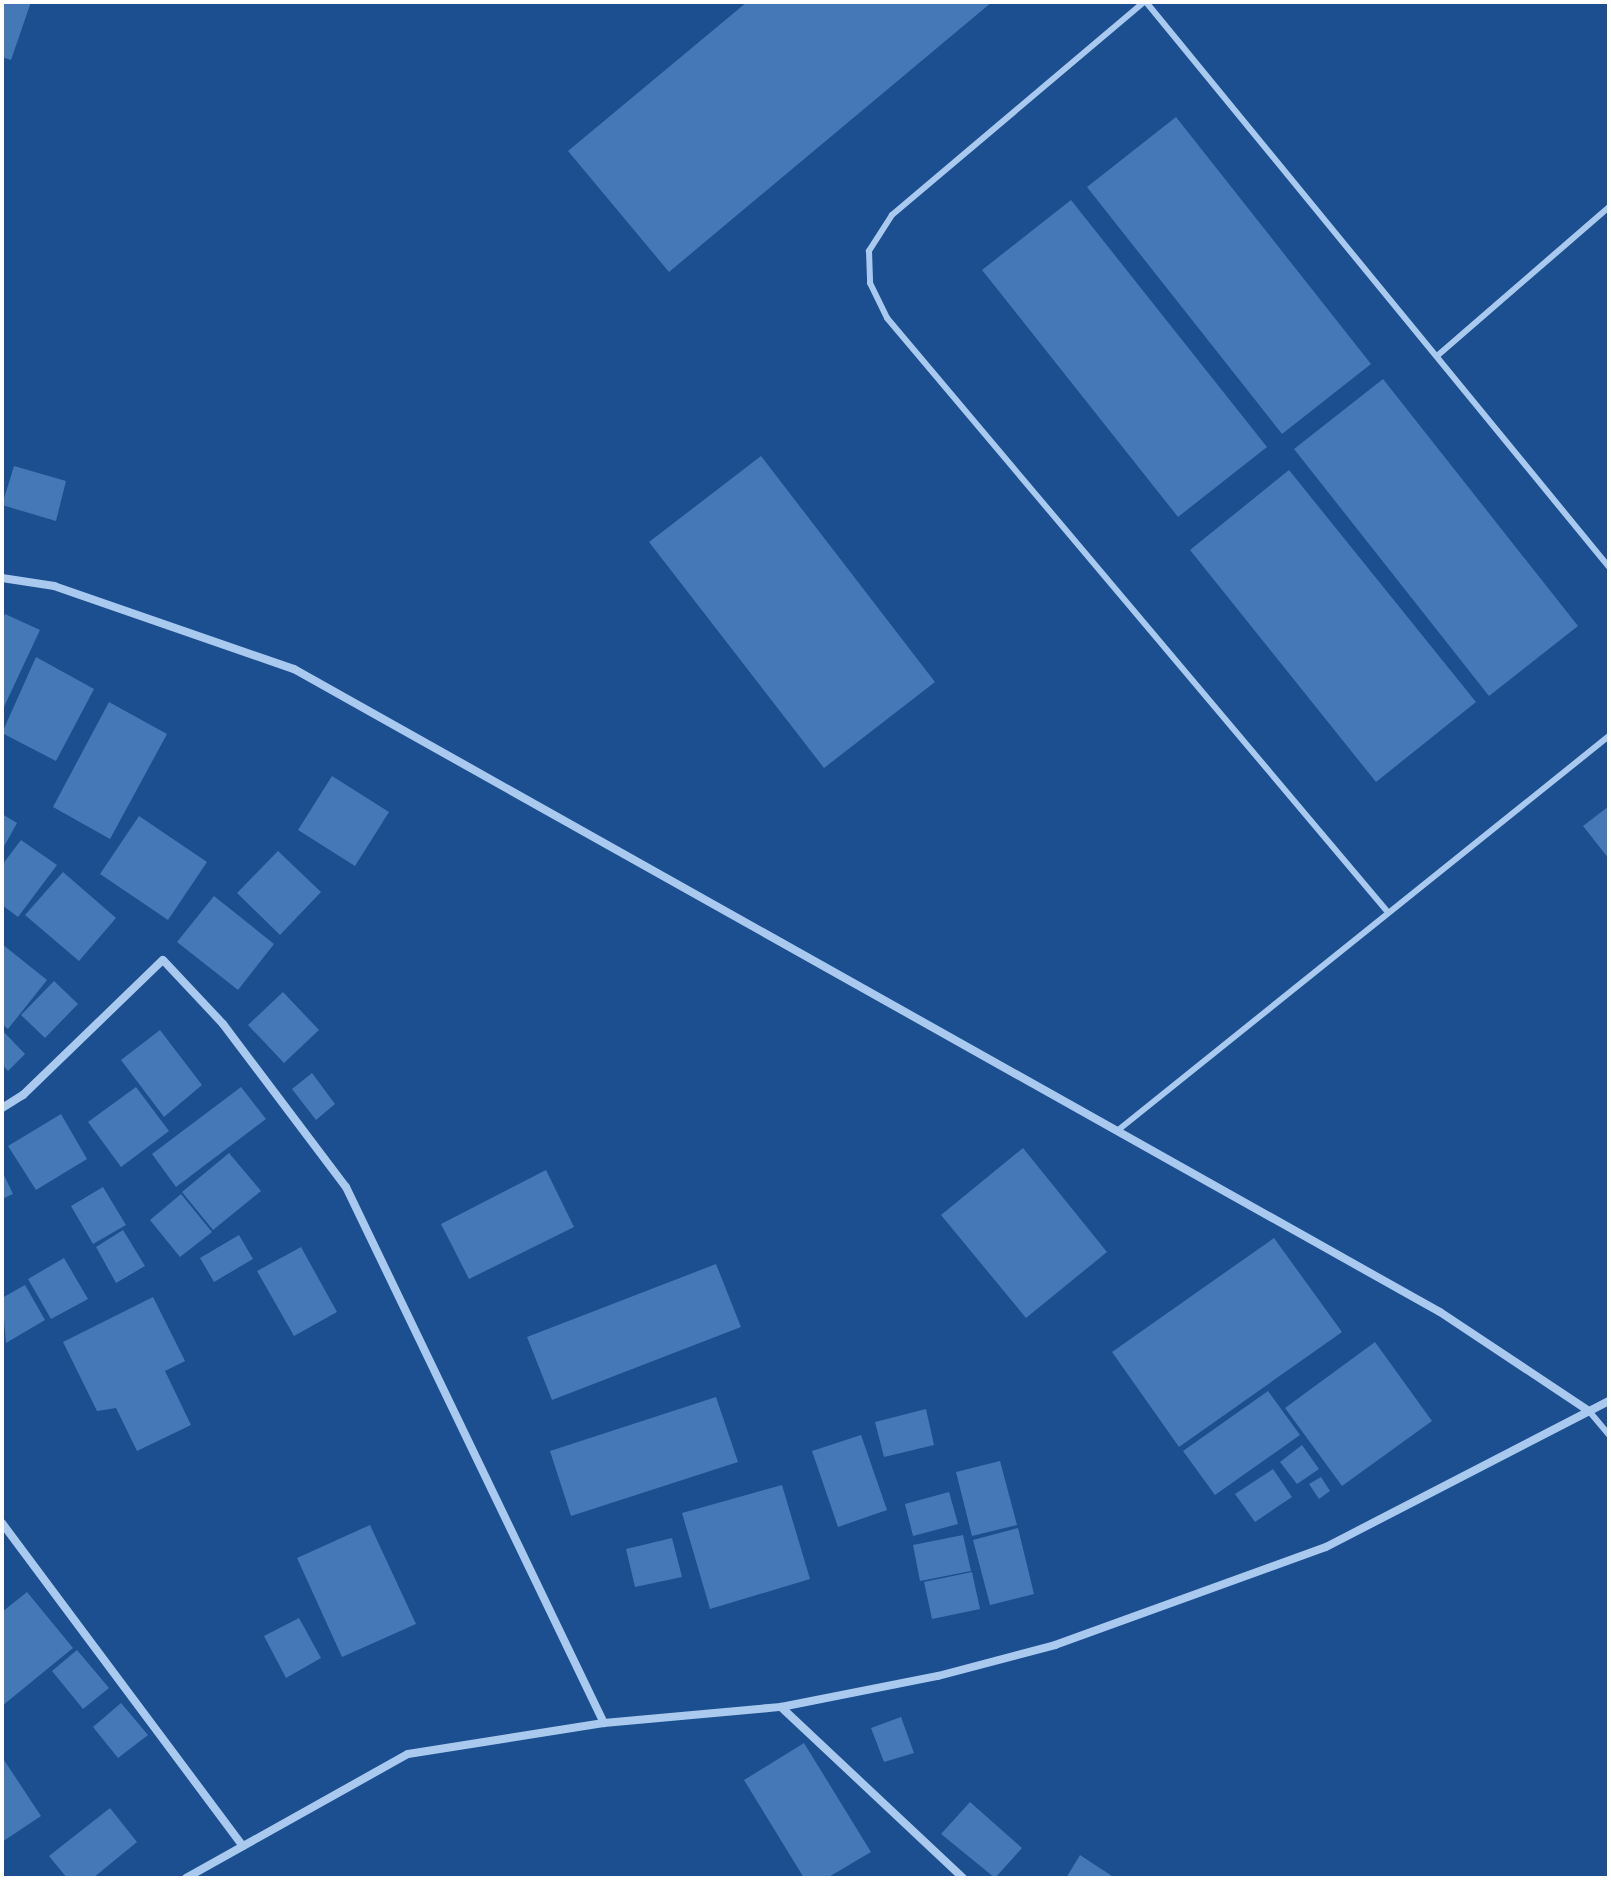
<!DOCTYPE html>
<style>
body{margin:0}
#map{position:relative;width:1611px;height:1880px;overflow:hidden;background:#1b4f8f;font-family:"DM Sans",sans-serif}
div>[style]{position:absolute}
.building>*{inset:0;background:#4478b7}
.lane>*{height:6px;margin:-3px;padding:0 3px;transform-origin:3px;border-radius:3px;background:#a9c9ee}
.street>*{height:8px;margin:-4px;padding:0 4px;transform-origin:4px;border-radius:4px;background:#a9c9ee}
span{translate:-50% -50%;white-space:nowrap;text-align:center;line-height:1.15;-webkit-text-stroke:6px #1b4f8f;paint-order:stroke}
.frame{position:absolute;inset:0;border:4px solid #fff;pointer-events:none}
</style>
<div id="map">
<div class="building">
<i style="clip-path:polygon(2px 2px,31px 2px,11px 60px,2px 57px)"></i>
<i style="clip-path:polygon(747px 2px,992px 2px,669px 272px,568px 151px)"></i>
<i style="clip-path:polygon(1176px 117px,1371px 364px,1282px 434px,1087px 187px)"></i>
<i style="clip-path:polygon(1071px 200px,1267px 447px,1178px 517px,982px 270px)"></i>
<i style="clip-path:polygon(1383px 379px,1578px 626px,1489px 696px,1294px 449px)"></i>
<i style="clip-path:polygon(761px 456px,935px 682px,824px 768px,649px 542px)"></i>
<i style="clip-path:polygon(14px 466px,66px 481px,56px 521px,2px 505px)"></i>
<i style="clip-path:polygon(1289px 470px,1476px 702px,1376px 782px,1190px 550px)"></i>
<i style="clip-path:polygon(5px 614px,40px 630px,2px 711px,2px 620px)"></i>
<i style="clip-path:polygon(36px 657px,94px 689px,56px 761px,2px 733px)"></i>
<i style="clip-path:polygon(109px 702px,167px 734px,110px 839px,53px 807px)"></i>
<i style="clip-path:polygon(332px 776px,389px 812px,355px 866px,298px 830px)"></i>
<i style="clip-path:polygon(1609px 806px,1609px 859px,1583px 826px)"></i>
<i style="clip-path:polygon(2px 814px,17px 823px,2px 850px)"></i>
<i style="clip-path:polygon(139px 816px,207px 862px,168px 920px,100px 874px)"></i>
<i style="clip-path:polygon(21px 840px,57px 865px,18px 917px,2px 905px,2px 865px)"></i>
<i style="clip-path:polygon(278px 851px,321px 892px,280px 935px,237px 893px)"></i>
<i style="clip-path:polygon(63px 872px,116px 918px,79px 961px,25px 915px)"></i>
<i style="clip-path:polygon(214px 896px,274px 944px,238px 990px,177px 942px)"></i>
<i style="clip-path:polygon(2px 944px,47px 980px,8px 1029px,2px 1024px)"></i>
<i style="clip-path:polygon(54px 981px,78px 1004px,45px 1038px,21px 1015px)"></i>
<i style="clip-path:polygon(283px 992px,319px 1030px,284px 1063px,248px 1025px)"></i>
<i style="clip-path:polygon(2px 1030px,25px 1054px,8px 1071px,2px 1064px)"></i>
<i style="clip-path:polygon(160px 1030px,202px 1085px,164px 1117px,121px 1060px)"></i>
<i style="clip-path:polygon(312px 1073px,335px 1104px,316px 1120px,292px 1089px)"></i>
<i style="clip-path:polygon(136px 1087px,169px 1131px,121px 1167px,88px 1122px)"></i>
<i style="clip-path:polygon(241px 1087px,266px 1119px,176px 1187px,152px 1154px)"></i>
<i style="clip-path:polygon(61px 1114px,87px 1159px,36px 1190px,8px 1146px)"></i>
<i style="clip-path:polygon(1023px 1148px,1107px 1252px,1026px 1318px,941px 1215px)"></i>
<i style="clip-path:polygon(229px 1153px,261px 1191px,213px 1230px,182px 1192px)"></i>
<i style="clip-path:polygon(546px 1170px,574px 1227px,469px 1279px,441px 1224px)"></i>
<i style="clip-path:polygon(2px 1171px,13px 1194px,2px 1199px)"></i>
<i style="clip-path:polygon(103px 1187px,126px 1225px,93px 1244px,71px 1206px)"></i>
<i style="clip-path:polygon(181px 1194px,212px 1232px,180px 1257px,150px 1220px)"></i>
<i style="clip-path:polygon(123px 1230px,145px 1266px,116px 1283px,96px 1247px)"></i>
<i style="clip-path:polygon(239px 1235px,253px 1259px,214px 1282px,200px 1258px)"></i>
<i style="clip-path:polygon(1274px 1238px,1342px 1332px,1179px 1447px,1112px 1352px)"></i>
<i style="clip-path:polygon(301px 1247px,337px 1312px,294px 1336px,257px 1271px)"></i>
<i style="clip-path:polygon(64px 1258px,88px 1299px,51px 1319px,28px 1279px)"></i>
<i style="clip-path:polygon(716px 1264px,741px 1327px,552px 1400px,527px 1337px)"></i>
<i style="clip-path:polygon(25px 1285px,45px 1320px,6px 1343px,2px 1298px)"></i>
<i style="clip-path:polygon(153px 1297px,185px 1361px,165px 1371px,191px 1425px,137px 1451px,116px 1408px,97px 1411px,63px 1342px)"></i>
<i style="clip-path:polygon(1375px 1342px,1432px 1421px,1342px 1486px,1285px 1408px)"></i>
<i style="clip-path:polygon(1268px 1391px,1300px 1435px,1215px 1495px,1183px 1451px)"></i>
<i style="clip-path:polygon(716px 1397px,738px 1462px,571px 1516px,550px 1451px)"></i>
<i style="clip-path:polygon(926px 1409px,934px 1445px,884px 1457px,875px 1422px)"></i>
<i style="clip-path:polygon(861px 1435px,887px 1510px,838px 1527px,812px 1451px)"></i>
<i style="clip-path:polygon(1302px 1445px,1319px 1469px,1297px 1484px,1280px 1462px)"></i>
<i style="clip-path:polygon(1000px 1461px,1017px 1525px,972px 1536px,956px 1472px)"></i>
<i style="clip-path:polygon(1273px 1469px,1292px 1497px,1255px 1522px,1235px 1494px)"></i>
<i style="clip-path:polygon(1321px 1477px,1330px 1491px,1319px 1499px,1309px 1484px)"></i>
<i style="clip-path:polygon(782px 1485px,810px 1579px,710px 1609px,682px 1513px)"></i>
<i style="clip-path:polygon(949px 1492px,958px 1524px,913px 1536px,905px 1504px)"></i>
<i style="clip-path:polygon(370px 1525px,416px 1624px,342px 1657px,297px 1558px)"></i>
<i style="clip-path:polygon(1018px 1528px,1034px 1594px,990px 1605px,973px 1540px)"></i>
<i style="clip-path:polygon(963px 1535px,971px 1571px,920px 1581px,913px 1545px)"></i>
<i style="clip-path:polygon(672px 1538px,682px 1577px,635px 1587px,626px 1549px)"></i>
<i style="clip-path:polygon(972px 1572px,980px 1609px,932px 1619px,924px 1582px)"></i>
<i style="clip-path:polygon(27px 1592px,73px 1648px,2px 1706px,2px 1612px)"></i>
<i style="clip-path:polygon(299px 1618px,321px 1658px,286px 1678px,264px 1636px)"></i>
<i style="clip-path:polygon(77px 1650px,109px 1688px,83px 1709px,52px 1671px)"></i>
<i style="clip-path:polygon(121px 1703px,148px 1735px,118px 1758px,93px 1727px)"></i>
<i style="clip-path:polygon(901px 1717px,914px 1753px,884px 1762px,871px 1728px)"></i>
<i style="clip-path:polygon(804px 1743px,871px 1852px,827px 1878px,804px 1878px,744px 1780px)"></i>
<i style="clip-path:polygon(2px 1757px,41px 1816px,2px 1842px)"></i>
<i style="clip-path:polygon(970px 1802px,1022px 1848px,995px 1878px,941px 1834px)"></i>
<i style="clip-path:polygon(110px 1808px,137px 1842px,93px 1878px,67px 1878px,49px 1856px)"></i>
<i style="clip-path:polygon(1080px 1855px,1115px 1878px,1066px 1878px)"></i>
</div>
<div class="lane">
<i style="left:1144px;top:2px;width:330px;rotate:139.8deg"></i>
<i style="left:892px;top:215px;width:43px;rotate:122.6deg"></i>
<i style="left:869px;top:251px;width:32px;rotate:88deg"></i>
<i style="left:870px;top:283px;width:39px;rotate:64deg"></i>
<i style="left:887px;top:318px;width:774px;rotate:49.87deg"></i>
<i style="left:1146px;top:2px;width:730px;rotate:50.67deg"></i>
<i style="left:1437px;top:356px;width:228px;rotate:-40.9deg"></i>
<i style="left:1117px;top:1131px;width:631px;rotate:-38.76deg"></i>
<i style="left:1589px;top:1411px;width:31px;rotate:50deg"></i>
</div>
<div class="street">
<i style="left:2px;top:578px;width:53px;rotate:8.7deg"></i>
<i style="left:54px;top:586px;width:254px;rotate:19.1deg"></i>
<i style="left:294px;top:669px;width:1314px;rotate:29.3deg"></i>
<i style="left:1440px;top:1312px;width:179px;rotate:33.6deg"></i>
<i style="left:2px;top:1108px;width:25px;rotate:-32deg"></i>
<i style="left:23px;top:1095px;width:194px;rotate:-44deg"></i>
<i style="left:163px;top:960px;width:88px;rotate:46.8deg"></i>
<i style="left:223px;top:1024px;width:204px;rotate:53deg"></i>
<i style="left:346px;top:1187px;width:595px;rotate:64.3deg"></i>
<i style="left:2px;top:1523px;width:403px;rotate:53.3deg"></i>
<i style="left:781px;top:1707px;width:250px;rotate:43.2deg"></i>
<i style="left:186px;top:1878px;width:254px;rotate:-29.2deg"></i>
<i style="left:408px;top:1754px;width:198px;rotate:-9deg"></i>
<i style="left:604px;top:1723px;width:178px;rotate:-5.2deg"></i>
<i style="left:781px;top:1707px;width:160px;rotate:-11.2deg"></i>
<i style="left:938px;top:1676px;width:121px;rotate:-14.8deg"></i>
<i style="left:1055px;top:1645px;width:288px;rotate:-19.9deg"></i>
<i style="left:1326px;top:1547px;width:318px;rotate:-27.3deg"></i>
</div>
<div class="frame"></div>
</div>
